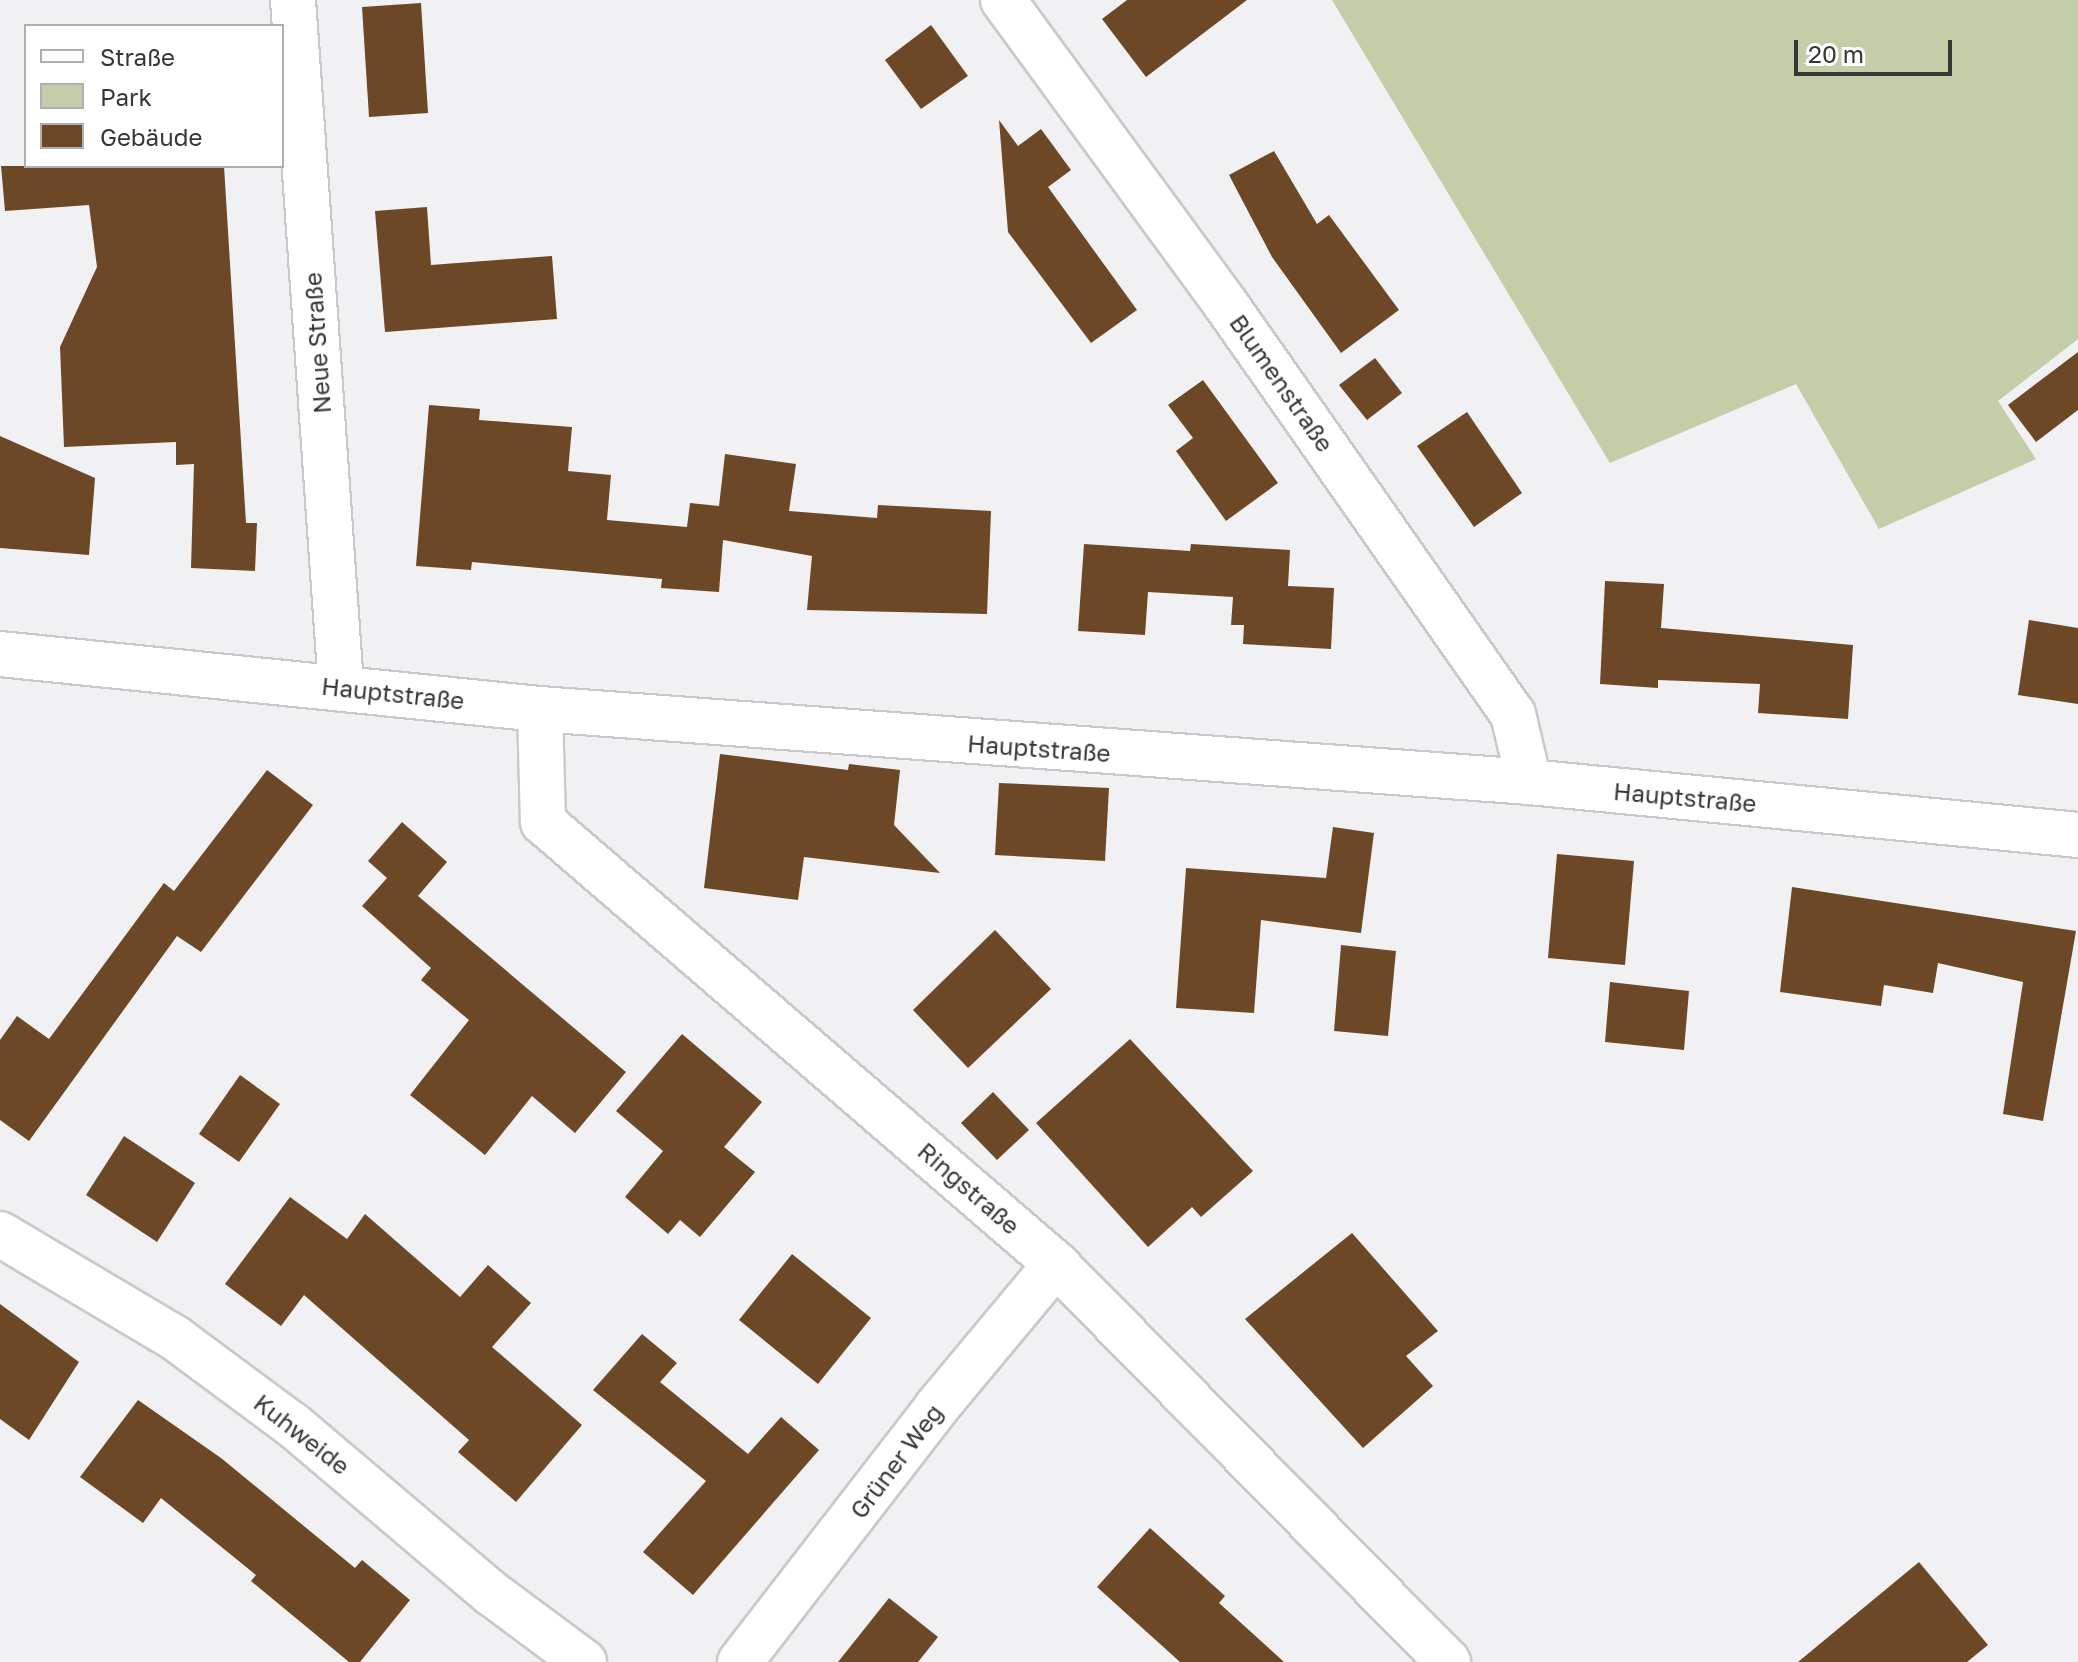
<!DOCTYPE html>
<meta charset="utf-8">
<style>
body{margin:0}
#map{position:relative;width:2078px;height:1662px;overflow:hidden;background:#f1f1f3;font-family:"Golos Text",sans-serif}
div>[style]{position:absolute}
.green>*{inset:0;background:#c3cda7}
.building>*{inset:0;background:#6d4826}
.roads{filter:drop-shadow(2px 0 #c9c9cb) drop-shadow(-2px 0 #c9c9cb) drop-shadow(0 2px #c9c9cb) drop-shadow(0 -2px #c9c9cb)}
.street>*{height:44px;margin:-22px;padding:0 22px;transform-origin:22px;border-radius:22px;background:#fff}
.secondary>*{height:44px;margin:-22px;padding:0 22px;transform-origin:22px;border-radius:22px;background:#fff}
span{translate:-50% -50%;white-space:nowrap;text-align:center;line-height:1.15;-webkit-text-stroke:8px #fff;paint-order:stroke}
.street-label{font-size:24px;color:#363637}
.legend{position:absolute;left:24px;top:24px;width:260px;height:144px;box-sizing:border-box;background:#fff;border:2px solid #afafaf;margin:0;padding:10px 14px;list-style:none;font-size:24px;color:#363637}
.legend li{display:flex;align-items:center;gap:16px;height:40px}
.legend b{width:40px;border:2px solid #afafaf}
.scale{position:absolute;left:1794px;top:40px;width:158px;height:36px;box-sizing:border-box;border:4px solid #363637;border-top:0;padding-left:10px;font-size:24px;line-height:28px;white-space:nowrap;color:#363637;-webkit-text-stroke:6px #fff;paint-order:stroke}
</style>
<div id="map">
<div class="green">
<i style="clip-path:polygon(1332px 0,2078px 0,2078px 339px,1998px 401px,2036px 459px,1879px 529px,1796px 384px,1610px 463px)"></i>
</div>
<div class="building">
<i style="clip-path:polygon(1127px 0,1247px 0,1146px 77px,1102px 19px)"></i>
<i style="clip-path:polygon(421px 3px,428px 113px,369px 117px,362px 7px)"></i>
<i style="clip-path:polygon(931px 25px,968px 76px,921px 109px,885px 60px)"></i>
<i style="clip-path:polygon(999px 120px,1018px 146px,1041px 129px,1071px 170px,1048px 187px,1137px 310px,1091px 343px,1008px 232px)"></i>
<i style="clip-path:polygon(1274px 151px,1317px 224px,1329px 215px,1399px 310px,1341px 353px,1272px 257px,1229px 175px)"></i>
<i style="clip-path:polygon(1px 166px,224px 166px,246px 523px,257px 523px,255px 571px,191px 568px,194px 464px,176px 465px,176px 442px,64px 447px,60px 347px,97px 267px,89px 205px,5px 211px)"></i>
<i style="clip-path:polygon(427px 207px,431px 265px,552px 256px,557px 319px,385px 332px,375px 211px)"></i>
<i style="clip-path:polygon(2078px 352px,2078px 410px,2036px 442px,2008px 405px)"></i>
<i style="clip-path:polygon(1375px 358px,1402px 393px,1367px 420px,1339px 385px)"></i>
<i style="clip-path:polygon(1203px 380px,1278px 483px,1226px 521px,1176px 451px,1193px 438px,1168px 405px)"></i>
<i style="clip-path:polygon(429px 405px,480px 409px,479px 420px,572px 427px,568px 471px,611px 475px,607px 520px,687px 527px,690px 503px,719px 506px,725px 454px,796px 464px,789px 511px,877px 518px,878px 505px,991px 511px,987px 614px,807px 610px,812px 556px,723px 540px,719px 592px,661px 588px,662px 579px,472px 562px,471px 570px,416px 566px)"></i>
<i style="clip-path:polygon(1467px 412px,1522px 493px,1474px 527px,1417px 446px)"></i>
<i style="clip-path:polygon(0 436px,95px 478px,89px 555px,0 548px)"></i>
<i style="clip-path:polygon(1084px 544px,1190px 551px,1191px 544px,1290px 550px,1288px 586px,1334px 588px,1331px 649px,1243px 644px,1244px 625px,1231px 625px,1233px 597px,1148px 592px,1145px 635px,1078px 631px)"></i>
<i style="clip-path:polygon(1605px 581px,1664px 584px,1661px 628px,1853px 645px,1848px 719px,1758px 713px,1760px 684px,1658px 680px,1658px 688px,1600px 684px)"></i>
<i style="clip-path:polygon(2029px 620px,2078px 628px,2078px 704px,2018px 695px)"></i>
<i style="clip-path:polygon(720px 754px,848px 770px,849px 764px,900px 770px,894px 825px,940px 873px,804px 857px,798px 900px,704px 888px)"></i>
<i style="clip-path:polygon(267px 770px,313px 805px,201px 952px,177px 936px,29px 1141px,0 1120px,0 1040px,17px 1016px,49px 1039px,164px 883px,174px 891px)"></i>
<i style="clip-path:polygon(999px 783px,1109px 788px,1105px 861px,995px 855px)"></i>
<i style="clip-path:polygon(402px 822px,447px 862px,418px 896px,626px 1072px,575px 1133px,532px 1096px,485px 1155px,410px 1095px,469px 1020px,421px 980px,431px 968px,362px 906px,387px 878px,368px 861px)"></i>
<i style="clip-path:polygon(1333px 827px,1374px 833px,1361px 933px,1261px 920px,1254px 1013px,1176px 1008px,1186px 868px,1326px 878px)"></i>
<i style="clip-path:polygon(1557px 854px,1634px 861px,1625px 965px,1548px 958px)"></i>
<i style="clip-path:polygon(1792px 887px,2076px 931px,2043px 1121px,2003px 1114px,2023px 982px,1938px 963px,1933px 993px,1884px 985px,1881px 1006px,1780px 992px)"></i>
<i style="clip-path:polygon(995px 930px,1051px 989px,968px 1068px,913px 1010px)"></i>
<i style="clip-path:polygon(1341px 945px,1396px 951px,1388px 1036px,1334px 1031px)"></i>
<i style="clip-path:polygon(1610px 982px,1689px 991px,1684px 1050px,1605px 1042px)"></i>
<i style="clip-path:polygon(682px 1034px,762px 1102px,724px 1147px,755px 1172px,700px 1237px,680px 1220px,668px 1234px,625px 1197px,663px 1151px,616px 1111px)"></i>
<i style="clip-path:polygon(1130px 1039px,1253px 1171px,1201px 1217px,1192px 1207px,1148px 1247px,1036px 1123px)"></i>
<i style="clip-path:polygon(240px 1075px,280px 1104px,239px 1162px,199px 1134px)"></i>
<i style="clip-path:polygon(993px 1092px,1029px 1130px,997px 1160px,961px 1123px)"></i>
<i style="clip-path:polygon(124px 1136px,195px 1183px,157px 1242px,86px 1195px)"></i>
<i style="clip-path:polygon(290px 1197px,347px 1239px,365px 1214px,460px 1297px,488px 1265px,531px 1303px,492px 1347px,582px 1425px,516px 1502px,458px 1452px,469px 1440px,304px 1295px,281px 1326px,225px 1284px)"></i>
<i style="clip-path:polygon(1352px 1233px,1438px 1331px,1406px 1356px,1433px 1386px,1363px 1448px,1245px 1319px)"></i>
<i style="clip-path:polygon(792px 1254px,871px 1318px,818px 1384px,739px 1320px)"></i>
<i style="clip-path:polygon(0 1304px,79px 1362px,29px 1440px,0 1419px)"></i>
<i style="clip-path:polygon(642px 1334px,677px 1363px,660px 1382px,748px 1454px,781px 1417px,819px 1450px,693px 1595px,643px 1552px,706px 1481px,593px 1390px)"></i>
<i style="clip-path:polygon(138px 1400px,221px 1458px,355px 1568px,362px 1560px,410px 1600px,360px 1662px,349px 1662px,251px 1581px,256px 1575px,161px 1498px,143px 1523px,80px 1477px)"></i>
<i style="clip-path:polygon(1150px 1528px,1225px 1596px,1219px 1603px,1284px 1662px,1180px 1662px,1097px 1587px)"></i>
<i style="clip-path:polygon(1919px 1562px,1988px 1645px,1967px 1662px,1798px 1662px)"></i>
<i style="clip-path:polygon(889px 1598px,938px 1637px,918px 1662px,838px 1662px)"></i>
</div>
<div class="roads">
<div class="street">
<i style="left:293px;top:0;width:689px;rotate:86deg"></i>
<i style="left:1003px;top:0;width:379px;rotate:53.8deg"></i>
<i style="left:1227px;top:306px;width:498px;rotate:55deg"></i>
<i style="left:1513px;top:714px;width:70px;rotate:76.8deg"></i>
<i style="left:0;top:1234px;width:204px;rotate:30.7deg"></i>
<i style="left:175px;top:1338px;width:148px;rotate:36.5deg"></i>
<i style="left:294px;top:1426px;width:258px;rotate:40.3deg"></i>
<i style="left:491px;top:1593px;width:116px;rotate:36.6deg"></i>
<i style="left:740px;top:1662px;width:321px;rotate:-52.3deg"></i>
<i style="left:936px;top:1408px;width:187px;rotate:-50.2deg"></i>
</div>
<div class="secondary">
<i style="left:0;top:654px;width:543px;rotate:5.82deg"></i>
<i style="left:540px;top:709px;width:992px;rotate:4.22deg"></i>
<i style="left:1529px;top:782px;width:552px;rotate:5.51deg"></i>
<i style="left:540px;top:709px;width:113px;rotate:88.5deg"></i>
<i style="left:543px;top:822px;width:677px;rotate:40.75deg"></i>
<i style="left:1056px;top:1264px;width:559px;rotate:45.44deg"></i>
</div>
</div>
<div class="street-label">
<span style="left:317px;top:343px;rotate:-94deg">Neue Straße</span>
<span style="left:1282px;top:383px;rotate:55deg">Blumenstraße</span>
<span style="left:393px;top:693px;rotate:6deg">Hauptstraße</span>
<span style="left:1039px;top:748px;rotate:4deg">Hauptstraße</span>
<span style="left:1685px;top:797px;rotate:5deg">Hauptstraße</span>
<span style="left:969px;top:1188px;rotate:41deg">Ringstraße</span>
<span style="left:302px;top:1434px;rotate:38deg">Kuhweide</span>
<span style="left:896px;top:1461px;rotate:-53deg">Grüner Weg</span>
</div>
<ul class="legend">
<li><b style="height:10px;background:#fff"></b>Straße</li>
<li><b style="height:22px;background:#c3cda7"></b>Park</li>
<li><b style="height:22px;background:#6d4826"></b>Gebäude</li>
</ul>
<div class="scale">20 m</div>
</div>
